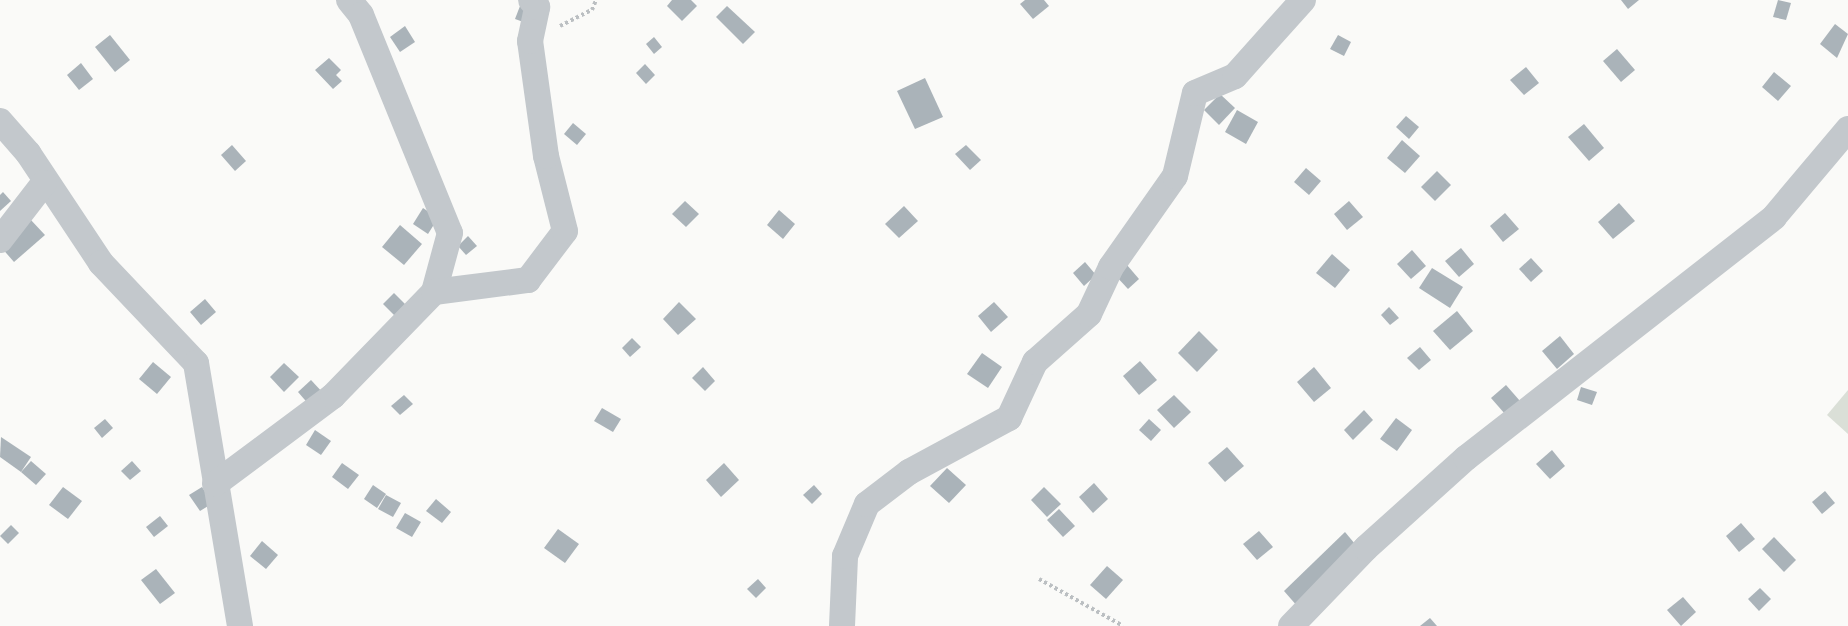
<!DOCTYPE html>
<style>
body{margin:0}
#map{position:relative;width:1848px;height:626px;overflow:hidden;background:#fafaf8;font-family:Karla,sans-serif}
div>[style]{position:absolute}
.green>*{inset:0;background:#dadfd7}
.building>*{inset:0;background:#aab3b9}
.path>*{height:4px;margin-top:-2px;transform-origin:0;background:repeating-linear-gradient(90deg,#bbbfc2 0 3px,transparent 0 6px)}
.minor>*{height:26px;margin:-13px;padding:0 13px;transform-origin:13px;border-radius:13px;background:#c3c8cc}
span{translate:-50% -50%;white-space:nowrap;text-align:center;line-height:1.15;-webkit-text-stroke:6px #fff;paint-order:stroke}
</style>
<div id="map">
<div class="green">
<i style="clip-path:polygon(1848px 390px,1848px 434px,1827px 415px)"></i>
</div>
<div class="building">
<i style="clip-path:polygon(672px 0,691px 0,697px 6px,682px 21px,667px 6px)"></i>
<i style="clip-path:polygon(1025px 0,1044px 0,1049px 6px,1033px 19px,1020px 4px)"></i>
<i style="clip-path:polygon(1621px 0,1639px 0,1628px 9px)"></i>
<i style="clip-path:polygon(1778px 0,1791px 3px,1786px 20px,1773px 17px)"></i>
<i style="clip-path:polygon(520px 6px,534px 11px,529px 24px,515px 19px)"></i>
<i style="clip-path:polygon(727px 6px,755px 32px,743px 44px,716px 17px)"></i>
<i style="clip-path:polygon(1835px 24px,1848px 34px,1837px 58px,1820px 44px)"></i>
<i style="clip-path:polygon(405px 26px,415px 42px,400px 52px,390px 37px)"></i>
<i style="clip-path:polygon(110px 35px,130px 60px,115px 72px,95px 47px)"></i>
<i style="clip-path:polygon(1338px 35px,1351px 42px,1344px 56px,1330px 49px)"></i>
<i style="clip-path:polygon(654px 37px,662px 47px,654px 54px,646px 44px)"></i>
<i style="clip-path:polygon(1617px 49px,1635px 70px,1621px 82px,1603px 61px)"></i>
<i style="clip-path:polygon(329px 58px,341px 70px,336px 75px,342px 81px,333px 89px,315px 70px)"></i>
<i style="clip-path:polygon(81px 63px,93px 79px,79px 90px,67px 75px)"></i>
<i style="clip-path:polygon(645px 64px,655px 75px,646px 84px,636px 73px)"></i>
<i style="clip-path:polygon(1526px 67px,1539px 83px,1524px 95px,1510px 80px)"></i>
<i style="clip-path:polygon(1774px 72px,1791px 86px,1778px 101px,1762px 87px)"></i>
<i style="clip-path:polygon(925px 78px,943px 117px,915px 129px,897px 91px)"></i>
<i style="clip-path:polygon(1220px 94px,1235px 108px,1219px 125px,1204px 110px)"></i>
<i style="clip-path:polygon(1237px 110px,1258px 122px,1246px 144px,1225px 132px)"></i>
<i style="clip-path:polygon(1406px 116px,1419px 127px,1409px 139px,1396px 127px)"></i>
<i style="clip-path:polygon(573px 123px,586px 134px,577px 145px,564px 134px)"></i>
<i style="clip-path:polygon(1584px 124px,1604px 148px,1589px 161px,1568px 137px)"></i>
<i style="clip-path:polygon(1402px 140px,1420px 156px,1405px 173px,1387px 158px)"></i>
<i style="clip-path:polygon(232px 145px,246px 161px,235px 171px,221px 155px)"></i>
<i style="clip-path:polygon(966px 145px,981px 160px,970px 170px,955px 154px)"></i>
<i style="clip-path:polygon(1306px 168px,1321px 181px,1309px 195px,1294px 182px)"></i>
<i style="clip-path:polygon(1437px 171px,1451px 185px,1435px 201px,1421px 187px)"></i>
<i style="clip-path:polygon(3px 192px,11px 201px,0 211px,0 195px)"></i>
<i style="clip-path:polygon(685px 201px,699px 214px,686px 227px,672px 214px)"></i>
<i style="clip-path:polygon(1349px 201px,1363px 217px,1347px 230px,1334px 214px)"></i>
<i style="clip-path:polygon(1619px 203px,1635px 221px,1613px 239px,1598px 222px)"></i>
<i style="clip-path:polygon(904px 206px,918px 221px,899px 238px,885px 224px)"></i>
<i style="clip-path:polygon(423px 208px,438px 218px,428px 234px,413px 224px)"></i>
<i style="clip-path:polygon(779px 210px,795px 224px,783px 239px,767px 225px)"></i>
<i style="clip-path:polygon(1505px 213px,1519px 229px,1503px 242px,1490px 226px)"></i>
<i style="clip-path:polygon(30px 219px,45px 235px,14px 262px,0 246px)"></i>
<i style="clip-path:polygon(400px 225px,422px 244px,404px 265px,382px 247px)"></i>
<i style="clip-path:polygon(468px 236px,477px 246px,466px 255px,458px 246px)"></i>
<i style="clip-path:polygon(1461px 248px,1474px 264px,1459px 277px,1445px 261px)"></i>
<i style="clip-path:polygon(1412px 250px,1426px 266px,1411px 279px,1397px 264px)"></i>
<i style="clip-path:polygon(1332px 254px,1350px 270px,1335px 288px,1316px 273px)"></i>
<i style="clip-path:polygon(1531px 258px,1543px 271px,1531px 282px,1519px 269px)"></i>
<i style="clip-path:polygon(1085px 262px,1096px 275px,1084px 286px,1073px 273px)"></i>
<i style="clip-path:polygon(1127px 265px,1139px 279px,1128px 289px,1115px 275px)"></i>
<i style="clip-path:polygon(1432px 268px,1463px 287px,1450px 308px,1419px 288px)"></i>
<i style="clip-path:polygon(394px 293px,407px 306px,396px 317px,383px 304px)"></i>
<i style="clip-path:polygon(205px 299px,216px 312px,201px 325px,190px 312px)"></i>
<i style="clip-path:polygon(679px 302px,696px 319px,678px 335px,663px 319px)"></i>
<i style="clip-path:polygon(994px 302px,1008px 317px,991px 332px,978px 316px)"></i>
<i style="clip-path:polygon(1389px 307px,1399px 318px,1390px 325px,1381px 315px)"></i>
<i style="clip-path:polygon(1457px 311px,1473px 331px,1450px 350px,1433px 331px)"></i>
<i style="clip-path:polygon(1199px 331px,1218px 350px,1197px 372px,1178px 353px)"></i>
<i style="clip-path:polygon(1560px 336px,1574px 354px,1557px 369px,1542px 351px)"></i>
<i style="clip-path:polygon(632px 338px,641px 347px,630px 357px,622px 348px)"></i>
<i style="clip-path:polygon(1420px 347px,1431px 360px,1419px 370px,1407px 358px)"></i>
<i style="clip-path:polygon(982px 353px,1002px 367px,988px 388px,967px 374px)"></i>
<i style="clip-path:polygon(1140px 361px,1157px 380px,1139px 395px,1123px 376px)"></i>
<i style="clip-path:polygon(153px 362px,171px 377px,157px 394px,139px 379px)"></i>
<i style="clip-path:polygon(284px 363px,299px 377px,284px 392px,270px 377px)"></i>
<i style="clip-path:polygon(703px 367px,715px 381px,705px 391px,692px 378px)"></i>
<i style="clip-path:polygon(1314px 367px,1331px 388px,1314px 402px,1297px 382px)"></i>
<i style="clip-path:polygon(311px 380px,324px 394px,311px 407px,298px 392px)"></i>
<i style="clip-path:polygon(1506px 385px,1520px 401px,1505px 414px,1491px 398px)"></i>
<i style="clip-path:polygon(1581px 387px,1597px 392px,1592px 405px,1577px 400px)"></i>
<i style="clip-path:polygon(404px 395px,413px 404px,400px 415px,391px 406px)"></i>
<i style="clip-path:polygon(1174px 395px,1191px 412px,1174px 428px,1157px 410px)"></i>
<i style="clip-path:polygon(602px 408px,621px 419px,613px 432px,594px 421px)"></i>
<i style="clip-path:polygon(1364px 410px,1373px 420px,1353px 440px,1344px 430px)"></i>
<i style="clip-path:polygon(1396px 418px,1412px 430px,1397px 451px,1380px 439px)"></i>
<i style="clip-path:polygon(105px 419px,113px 428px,102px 438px,94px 428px)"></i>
<i style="clip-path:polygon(1149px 419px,1161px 430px,1151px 441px,1139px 430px)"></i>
<i style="clip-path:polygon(315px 430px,331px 441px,321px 455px,306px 445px)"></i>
<i style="clip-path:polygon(1px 437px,31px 457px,21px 472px,0 457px)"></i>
<i style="clip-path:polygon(1227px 447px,1244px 466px,1225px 482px,1208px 463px)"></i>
<i style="clip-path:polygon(1552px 450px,1565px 466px,1550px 479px,1536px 464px)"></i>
<i style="clip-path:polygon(31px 461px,46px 474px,36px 485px,21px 472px)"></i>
<i style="clip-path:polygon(132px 461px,141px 471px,130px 480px,121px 471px)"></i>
<i style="clip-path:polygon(342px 463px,359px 475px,348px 489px,332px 477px)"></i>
<i style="clip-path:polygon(724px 463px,739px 480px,721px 497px,706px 480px)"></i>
<i style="clip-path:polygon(947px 468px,966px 485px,949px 503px,930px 486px)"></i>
<i style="clip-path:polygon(1094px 483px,1108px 499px,1093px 513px,1079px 497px)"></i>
<i style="clip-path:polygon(373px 485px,386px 494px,377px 508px,364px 499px)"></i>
<i style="clip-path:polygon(814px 485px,822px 494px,812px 504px,803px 495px)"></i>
<i style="clip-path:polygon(63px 487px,82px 501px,68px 519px,49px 505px)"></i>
<i style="clip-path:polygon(202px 487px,213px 503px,200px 511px,189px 495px)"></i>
<i style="clip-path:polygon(1044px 487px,1061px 504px,1047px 517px,1031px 500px)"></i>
<i style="clip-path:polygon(1825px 491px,1835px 503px,1822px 514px,1812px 502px)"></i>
<i style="clip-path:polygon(386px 495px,401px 503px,393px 517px,378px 509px)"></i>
<i style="clip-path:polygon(436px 499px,451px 512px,442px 523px,426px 511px)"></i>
<i style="clip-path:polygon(1059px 509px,1075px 526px,1063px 537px,1047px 520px)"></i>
<i style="clip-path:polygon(405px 513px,421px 522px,412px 537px,396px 528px)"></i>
<i style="clip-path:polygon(160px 516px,168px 526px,154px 537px,146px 527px)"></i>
<i style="clip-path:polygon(1741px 523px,1755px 539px,1739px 552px,1726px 536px)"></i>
<i style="clip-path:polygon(11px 525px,19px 533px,8px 544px,0 536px)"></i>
<i style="clip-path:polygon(558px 529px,579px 544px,565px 563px,544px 548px)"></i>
<i style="clip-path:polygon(1259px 531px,1273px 547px,1257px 560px,1243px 544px)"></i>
<i style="clip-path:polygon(1345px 532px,1355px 544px,1298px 607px,1284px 591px)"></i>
<i style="clip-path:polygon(1774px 537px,1796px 560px,1784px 572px,1762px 549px)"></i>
<i style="clip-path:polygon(262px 541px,278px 555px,266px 569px,250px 556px)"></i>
<i style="clip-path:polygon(1107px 566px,1123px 580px,1106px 599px,1090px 585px)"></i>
<i style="clip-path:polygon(156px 569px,175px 593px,160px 604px,141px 580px)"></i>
<i style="clip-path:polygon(758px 579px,766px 588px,756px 598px,747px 589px)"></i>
<i style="clip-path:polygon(1760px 588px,1771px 599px,1759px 611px,1748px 599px)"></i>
<i style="clip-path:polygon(1683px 597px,1696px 612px,1681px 626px,1667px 610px)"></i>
<i style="clip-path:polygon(1430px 618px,1437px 626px,1420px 626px)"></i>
</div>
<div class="path">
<i style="left:560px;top:26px;width:36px;rotate:-27deg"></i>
<i style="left:592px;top:10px;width:11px;rotate:-68deg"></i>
<i style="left:1039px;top:579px;width:96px;rotate:29.2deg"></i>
</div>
<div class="minor">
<i style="left:349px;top:0;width:19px;rotate:51deg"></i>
<i style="left:361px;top:15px;width:235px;rotate:67.8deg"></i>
<i style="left:450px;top:233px;width:61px;rotate:105.2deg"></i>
<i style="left:0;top:121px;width:43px;rotate:48.8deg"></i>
<i style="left:28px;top:153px;width:132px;rotate:56.4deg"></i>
<i style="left:101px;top:263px;width:138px;rotate:46.5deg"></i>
<i style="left:196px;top:363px;width:267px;rotate:80.5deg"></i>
<i style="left:0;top:240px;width:72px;rotate:-52.3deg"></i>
<i style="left:215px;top:484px;width:147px;rotate:-36.7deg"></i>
<i style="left:333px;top:396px;width:145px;rotate:-45.8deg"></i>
<i style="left:434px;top:292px;width:95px;rotate:-7.3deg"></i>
<i style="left:528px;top:280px;width:61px;rotate:-52.9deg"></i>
<i style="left:565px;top:231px;width:77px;rotate:-104.2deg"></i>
<i style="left:546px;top:156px;width:116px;rotate:-97.9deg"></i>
<i style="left:530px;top:41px;width:35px;rotate:-78deg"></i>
<i style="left:537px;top:7px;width:9px;rotate:-131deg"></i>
<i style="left:842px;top:626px;width:70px;rotate:-87.5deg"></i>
<i style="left:845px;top:556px;width:56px;rotate:-67.1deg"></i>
<i style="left:867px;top:504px;width:53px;rotate:-37.3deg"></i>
<i style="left:909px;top:472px;width:114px;rotate:-28.4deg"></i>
<i style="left:1009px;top:418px;width:62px;rotate:-65.1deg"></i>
<i style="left:1035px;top:362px;width:72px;rotate:-41.6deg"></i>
<i style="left:1089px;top:314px;width:52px;rotate:-64.9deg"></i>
<i style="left:1111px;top:267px;width:111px;rotate:-54.9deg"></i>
<i style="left:1175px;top:176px;width:85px;rotate:-76.5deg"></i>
<i style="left:1195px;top:93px;width:43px;rotate:-23deg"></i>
<i style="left:1235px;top:76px;width:102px;rotate:-48.2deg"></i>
<i style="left:1291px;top:626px;width:108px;rotate:-46.1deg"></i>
<i style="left:1366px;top:548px;width:135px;rotate:-42deg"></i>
<i style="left:1466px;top:458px;width:391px;rotate:-38deg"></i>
<i style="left:1774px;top:217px;width:115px;rotate:-49.9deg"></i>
</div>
</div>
